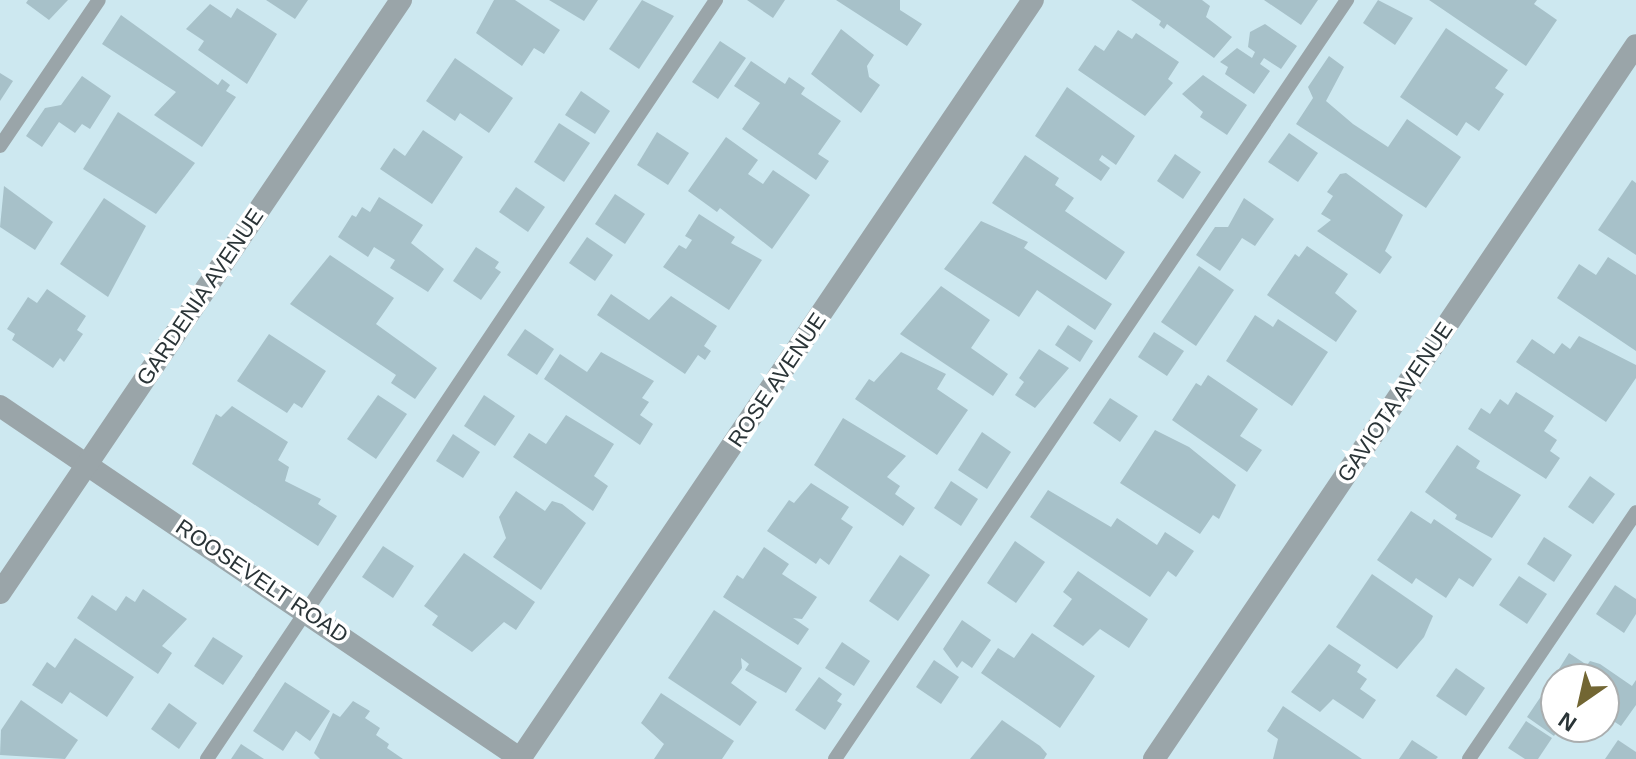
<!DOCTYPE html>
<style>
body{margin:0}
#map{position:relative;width:1636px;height:759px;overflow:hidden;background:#cde8f0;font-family:Arial,sans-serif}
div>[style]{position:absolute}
.building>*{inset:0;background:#a7c1c9}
.service>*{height:14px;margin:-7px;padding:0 7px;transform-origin:7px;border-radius:7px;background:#9aa5a9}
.minor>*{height:22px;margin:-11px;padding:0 11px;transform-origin:11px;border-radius:11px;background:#9aa5a9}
span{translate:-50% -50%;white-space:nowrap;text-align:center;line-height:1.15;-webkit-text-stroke:7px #fff;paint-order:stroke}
.street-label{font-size:22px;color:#2a3437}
.north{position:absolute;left:1540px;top:663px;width:80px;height:80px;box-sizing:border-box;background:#fff;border:2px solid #aaaeaf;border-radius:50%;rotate:214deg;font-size:22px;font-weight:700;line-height:32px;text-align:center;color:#2a3437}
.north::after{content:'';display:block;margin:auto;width:28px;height:36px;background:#726633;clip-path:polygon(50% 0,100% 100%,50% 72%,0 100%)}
</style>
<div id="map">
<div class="building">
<i style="clip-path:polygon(28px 0,68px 0,49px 20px,26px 3px)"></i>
<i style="clip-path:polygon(266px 0,308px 0,295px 19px)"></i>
<i style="clip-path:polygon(494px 0,515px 0,560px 30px,544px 54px,534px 48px,522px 66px,476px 33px)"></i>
<i style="clip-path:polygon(549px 0,598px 0,584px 21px)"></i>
<i style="clip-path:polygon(642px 0,674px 16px,639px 69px,609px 49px)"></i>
<i style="clip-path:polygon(747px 0,785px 0,773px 18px)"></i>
<i style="clip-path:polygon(836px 0,900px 0,900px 10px,922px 24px,907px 46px)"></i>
<i style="clip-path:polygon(1131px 0,1202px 0,1210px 6px,1206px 17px,1232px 37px,1214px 58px,1167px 24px,1164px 29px,1159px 25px,1161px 21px)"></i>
<i style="clip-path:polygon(1264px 0,1318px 0,1301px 25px)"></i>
<i style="clip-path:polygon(1378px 0,1413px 18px,1395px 45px,1363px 23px)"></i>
<i style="clip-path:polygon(1429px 0,1537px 0,1534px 4px,1557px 20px,1526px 66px)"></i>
<i style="clip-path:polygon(210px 4px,231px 18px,237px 8px,277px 34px,247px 84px,198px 50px,204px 41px,186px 29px)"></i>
<i style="clip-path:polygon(121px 15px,218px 85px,222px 79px,230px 85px,226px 91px,236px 97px,202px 147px,154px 115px,176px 92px,102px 44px)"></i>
<i style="clip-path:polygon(1265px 24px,1297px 46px,1281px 69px,1264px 58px,1260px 64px,1270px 71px,1254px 94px,1225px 74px,1228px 67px,1220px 62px,1237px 48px,1252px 58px,1255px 52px,1248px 47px,1250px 32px)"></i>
<i style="clip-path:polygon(1446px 28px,1508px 70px,1495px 88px,1504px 94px,1479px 131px,1466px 122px,1457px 136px,1400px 97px)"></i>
<i style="clip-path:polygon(841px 29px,874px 55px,867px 66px,869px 77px,880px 85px,861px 113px,811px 74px)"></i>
<i style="clip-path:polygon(1118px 30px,1132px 39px,1136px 33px,1179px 62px,1168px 79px,1173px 83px,1145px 116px,1078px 70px,1095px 45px,1104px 51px)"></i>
<i style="clip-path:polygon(720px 41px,746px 58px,718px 99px,692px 82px)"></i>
<i style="clip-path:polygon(1329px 56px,1344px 67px,1326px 101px,1353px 124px,1388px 147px,1407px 119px,1461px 157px,1426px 208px,1296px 124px,1313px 98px,1308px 87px)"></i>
<i style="clip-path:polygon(455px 58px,513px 98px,489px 133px,460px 113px,455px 121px,426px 101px)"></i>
<i style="clip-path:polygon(751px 61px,785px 84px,789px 77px,805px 88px,801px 94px,841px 121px,818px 154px,829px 161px,816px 180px,742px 129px,760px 103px,734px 86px)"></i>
<i style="clip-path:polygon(0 73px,13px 81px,0 101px)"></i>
<i style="clip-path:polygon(1203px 75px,1247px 105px,1227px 135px,1200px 117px,1203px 112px,1182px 94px)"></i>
<i style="clip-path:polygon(82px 76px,111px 96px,90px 129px,82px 124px,75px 133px,59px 122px,42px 147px,26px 136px,45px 108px,61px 105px)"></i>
<i style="clip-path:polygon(1067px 87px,1135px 136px,1116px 165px,1102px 155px,1099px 160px,1110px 168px,1101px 181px,1035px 136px)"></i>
<i style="clip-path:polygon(581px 91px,610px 111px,595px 134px,565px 115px)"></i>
<i style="clip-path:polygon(118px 112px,195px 163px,156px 214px,83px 169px)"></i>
<i style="clip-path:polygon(559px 123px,590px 143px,564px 182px,534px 162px)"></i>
<i style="clip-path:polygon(423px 130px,463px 157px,432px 204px,380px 169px,394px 148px,405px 156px)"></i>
<i style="clip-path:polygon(657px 132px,689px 153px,668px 185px,637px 165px)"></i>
<i style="clip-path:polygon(1289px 133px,1318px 153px,1298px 182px,1268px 162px)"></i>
<i style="clip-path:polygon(726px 137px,758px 160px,748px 174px,763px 184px,773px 170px,810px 195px,772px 249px,720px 208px,717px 212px,688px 191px)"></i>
<i style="clip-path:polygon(1175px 154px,1201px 172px,1183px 199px,1157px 181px)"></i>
<i style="clip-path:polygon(1025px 155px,1059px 178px,1055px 185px,1074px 198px,1065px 211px,1125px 252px,1106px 280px,992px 203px)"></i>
<i style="clip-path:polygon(1346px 173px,1403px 215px,1385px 251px,1392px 257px,1380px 274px,1317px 231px,1331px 220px,1321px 214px,1333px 196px,1327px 192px,1340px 174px)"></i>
<i style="clip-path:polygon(1632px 180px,1636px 183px,1636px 255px,1598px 230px)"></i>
<i style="clip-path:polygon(4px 186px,53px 222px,35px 250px,0 227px)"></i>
<i style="clip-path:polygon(516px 187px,545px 207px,528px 232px,499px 212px)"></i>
<i style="clip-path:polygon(615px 194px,645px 214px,625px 244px,595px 224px)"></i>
<i style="clip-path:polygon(379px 197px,423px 225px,411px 243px,444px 269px,428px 292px,390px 268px,395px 260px,374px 247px,368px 257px,338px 237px,352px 215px,356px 217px,362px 207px,370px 212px)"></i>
<i style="clip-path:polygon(104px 198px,146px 226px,108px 297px,60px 264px)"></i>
<i style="clip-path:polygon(1244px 198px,1274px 219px,1255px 246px,1242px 238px,1220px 271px,1196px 255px,1215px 227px,1228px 227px)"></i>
<i style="clip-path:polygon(699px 214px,735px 237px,731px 243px,762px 260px,729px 310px,663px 267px,679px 245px,686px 249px,692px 240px,685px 236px)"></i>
<i style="clip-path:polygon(981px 221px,1028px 242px,1024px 248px,1112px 304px,1095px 330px,1037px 290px,1019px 317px,944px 269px)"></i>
<i style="clip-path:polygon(587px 237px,613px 255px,595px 281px,569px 263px)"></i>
<i style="clip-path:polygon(1307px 246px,1348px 274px,1335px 293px,1357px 311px,1336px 342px,1267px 295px,1295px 254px,1299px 257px)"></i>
<i style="clip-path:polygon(476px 247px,499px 262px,495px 268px,501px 272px,481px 300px,453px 281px)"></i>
<i style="clip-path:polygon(330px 255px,394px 298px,376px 324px,437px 368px,415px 399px,391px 383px,396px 375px,290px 304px)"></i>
<i style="clip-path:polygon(1608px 257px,1636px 275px,1636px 351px,1557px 298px,1579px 264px,1596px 275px)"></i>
<i style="clip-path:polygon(1199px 266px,1234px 290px,1196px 346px,1161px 322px)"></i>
<i style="clip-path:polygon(941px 286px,990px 320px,971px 348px,1008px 374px,993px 396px,900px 334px)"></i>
<i style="clip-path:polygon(47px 289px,86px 316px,77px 330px,83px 334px,64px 362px,60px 358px,53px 368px,12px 340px,15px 334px,7px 329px,28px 297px,37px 303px)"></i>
<i style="clip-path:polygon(611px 294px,649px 320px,671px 296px,717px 326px,704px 346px,711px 351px,705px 360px,698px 355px,685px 374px,597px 315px)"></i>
<i style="clip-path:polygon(1255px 315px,1273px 327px,1278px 319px,1328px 352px,1292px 406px,1226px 361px)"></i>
<i style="clip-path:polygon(1068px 325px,1093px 341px,1080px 362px,1055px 345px)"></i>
<i style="clip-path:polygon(525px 329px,554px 349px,537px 375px,507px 355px)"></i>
<i style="clip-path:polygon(1154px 332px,1184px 351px,1167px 376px,1138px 357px)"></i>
<i style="clip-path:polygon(269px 334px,326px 371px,302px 408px,294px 403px,287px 413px,237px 381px)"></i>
<i style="clip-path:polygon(1579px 336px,1636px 365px,1636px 378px,1606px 422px,1516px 362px,1532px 339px,1554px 354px,1562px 343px,1570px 349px)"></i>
<i style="clip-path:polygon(1039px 349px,1069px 368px,1035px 408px,1015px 395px,1024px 382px,1019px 378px)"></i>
<i style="clip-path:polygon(601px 352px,654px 381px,642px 398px,649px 402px,640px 415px,653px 424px,640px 445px,544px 379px,560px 354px,587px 372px)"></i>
<i style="clip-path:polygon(901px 352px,946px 374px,937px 389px,968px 410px,937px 455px,855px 399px,869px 379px,874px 382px)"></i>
<i style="clip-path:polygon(1208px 375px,1258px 409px,1240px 436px,1262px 450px,1247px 472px,1172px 420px,1196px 383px,1201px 386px)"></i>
<i style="clip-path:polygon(1516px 392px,1554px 416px,1544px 431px,1557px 440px,1550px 451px,1560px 458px,1546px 479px,1468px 429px,1481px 408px,1490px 414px,1500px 399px,1508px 405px)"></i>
<i style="clip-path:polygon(378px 395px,407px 414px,376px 459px,347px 439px)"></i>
<i style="clip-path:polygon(484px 395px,515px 416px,495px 446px,464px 426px)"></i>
<i style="clip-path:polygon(1110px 398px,1138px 416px,1120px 442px,1093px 423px)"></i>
<i style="clip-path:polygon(232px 406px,288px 442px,278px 460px,289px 467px,285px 481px,321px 499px,318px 504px,337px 516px,318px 546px,192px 464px,216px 414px,221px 417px)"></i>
<i style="clip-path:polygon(566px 415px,614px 444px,594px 476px,608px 486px,593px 511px,513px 457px,529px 433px,546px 444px)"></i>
<i style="clip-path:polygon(843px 418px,906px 456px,887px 477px,900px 486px,895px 494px,915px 508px,903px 526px,814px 465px)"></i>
<i style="clip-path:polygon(1155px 430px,1189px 447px,1236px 485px,1219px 519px,1213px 515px,1200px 534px,1120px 483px)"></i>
<i style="clip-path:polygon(982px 432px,1011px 452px,987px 489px,958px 470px)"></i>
<i style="clip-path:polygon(453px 434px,480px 452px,463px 478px,436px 461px)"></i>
<i style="clip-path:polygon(1457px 445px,1480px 461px,1476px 468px,1521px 495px,1492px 538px,1455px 519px,1457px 515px,1425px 492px)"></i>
<i style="clip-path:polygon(1590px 476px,1615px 494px,1593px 524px,1568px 507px)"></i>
<i style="clip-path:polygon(951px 481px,978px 499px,961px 526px,934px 508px)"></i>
<i style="clip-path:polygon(811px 483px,849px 507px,841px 519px,853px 527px,829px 565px,820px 558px,816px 564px,767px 531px,789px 500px,794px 503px)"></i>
<i style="clip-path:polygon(1048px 490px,1111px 527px,1117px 518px,1157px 545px,1165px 532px,1194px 551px,1176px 577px,1168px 571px,1150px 597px,1030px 517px)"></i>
<i style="clip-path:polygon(516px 491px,545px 511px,552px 501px,562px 504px,586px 523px,541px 590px,493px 557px,506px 538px,499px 517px)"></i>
<i style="clip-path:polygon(1411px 511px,1431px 524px,1434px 519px,1492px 559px,1473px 587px,1459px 578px,1446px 598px,1416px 578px,1412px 584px,1377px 560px)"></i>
<i style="clip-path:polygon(1544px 537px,1572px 555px,1554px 582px,1527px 564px)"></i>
<i style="clip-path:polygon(1015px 541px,1045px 562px,1016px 603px,987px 583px)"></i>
<i style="clip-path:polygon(383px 546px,414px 566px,393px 598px,362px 577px)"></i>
<i style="clip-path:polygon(764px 547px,789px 564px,782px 574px,817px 597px,802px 619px,793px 618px,809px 629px,798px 645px,723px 597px,737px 575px,743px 579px)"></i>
<i style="clip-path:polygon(464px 553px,535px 602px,516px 630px,504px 622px,472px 652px,432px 625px,438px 616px,424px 606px)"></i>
<i style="clip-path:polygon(900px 555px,930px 575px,898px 621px,869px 601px)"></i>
<i style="clip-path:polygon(1078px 571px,1148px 619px,1129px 648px,1100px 629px,1083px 646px,1053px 626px,1072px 599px,1063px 592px)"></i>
<i style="clip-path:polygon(1372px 574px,1433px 616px,1424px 637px,1397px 669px,1336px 627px)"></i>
<i style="clip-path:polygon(1519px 576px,1547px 594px,1527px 624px,1499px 605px)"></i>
<i style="clip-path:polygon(1615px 585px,1636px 599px,1636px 614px,1624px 633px,1596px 614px)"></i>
<i style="clip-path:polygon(143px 589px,187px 619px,162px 646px,172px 653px,158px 674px,77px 618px,92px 595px,116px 611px,126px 596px,135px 602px)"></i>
<i style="clip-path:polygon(714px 610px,802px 668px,786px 693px,745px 670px,749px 664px,741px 658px,742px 668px,731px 683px,757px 702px,740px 726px,668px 678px)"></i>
<i style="clip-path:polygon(962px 620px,991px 640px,972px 668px,962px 661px,957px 668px,943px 649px)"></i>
<i style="clip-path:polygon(1032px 633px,1095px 676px,1060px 728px,981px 673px,998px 648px,1014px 658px)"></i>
<i style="clip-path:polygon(213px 637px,243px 656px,223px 685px,194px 666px)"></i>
<i style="clip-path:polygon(75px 638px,134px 677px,107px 717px,70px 692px,62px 704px,32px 685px,47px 662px,55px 668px)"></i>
<i style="clip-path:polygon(842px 642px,870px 661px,854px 686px,825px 668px)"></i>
<i style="clip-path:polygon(1329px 644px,1361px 665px,1357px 672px,1367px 679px,1360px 689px,1376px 700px,1363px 719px,1333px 699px,1320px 712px,1291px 692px)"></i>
<i style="clip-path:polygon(1569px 653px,1587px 665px,1590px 661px,1600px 664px,1632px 686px,1636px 680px,1636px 705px,1621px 726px,1604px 715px,1604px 679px,1552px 680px)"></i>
<i style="clip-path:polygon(934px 660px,959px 677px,941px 704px,916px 687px)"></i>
<i style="clip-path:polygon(1456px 668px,1485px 688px,1466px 716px,1436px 696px)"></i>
<i style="clip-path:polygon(819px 677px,842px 694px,837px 701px,842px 704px,825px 730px,795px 710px)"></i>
<i style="clip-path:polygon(285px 682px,330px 711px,310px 741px,296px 731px,283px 751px,253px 731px)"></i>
<i style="clip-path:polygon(1550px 683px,1556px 688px,1556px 727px,1560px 727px,1554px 736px,1527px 717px)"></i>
<i style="clip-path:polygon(661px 693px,734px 741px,722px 759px,654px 759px,664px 744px,641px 723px)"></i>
<i style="clip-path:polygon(21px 700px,78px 740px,65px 759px,0 755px,1px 730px)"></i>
<i style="clip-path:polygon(353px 701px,370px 711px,365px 718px,380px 728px,376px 735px,389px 744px,387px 748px,403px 759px,320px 759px,314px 753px,333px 713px,340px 717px)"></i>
<i style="clip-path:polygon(169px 703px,197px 723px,179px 749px,151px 729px)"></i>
<i style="clip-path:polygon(1283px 706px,1362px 759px,1273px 759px,1278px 739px,1267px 731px)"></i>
<i style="clip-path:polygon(1002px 720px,1040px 746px,1047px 754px,1044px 759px,970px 759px)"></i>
<i style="clip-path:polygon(1526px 721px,1552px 738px,1538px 759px,1525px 759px,1508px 748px)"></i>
<i style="clip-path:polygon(1412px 740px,1438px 757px,1436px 759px,1399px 759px)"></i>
<i style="clip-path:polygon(1618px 740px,1636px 752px,1636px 759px,1605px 759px)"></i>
<i style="clip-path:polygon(241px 744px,264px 759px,231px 759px)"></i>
</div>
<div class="service">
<i style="left:0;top:146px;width:176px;rotate:-55.9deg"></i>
<i style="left:207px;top:759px;width:914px;rotate:-56.15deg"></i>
<i style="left:835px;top:759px;width:916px;rotate:-56deg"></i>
<i style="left:1469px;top:759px;width:298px;rotate:-55.9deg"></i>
</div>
<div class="minor">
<i style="left:0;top:406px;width:629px;rotate:34.12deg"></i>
<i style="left:0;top:593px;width:716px;rotate:-55.93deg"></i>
<i style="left:520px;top:759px;width:916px;rotate:-55.95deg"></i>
<i style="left:1154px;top:759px;width:861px;rotate:-55.98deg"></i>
</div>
<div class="street-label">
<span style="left:200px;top:297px;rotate:-56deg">GARDENIA AVENUE</span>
<span style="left:777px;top:380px;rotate:-56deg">ROSE AVENUE</span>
<span style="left:1395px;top:402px;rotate:-56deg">GAVIOTA AVENUE</span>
<span style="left:262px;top:581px;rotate:34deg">ROOSEVELT ROAD</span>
</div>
<div class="north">N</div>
</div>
